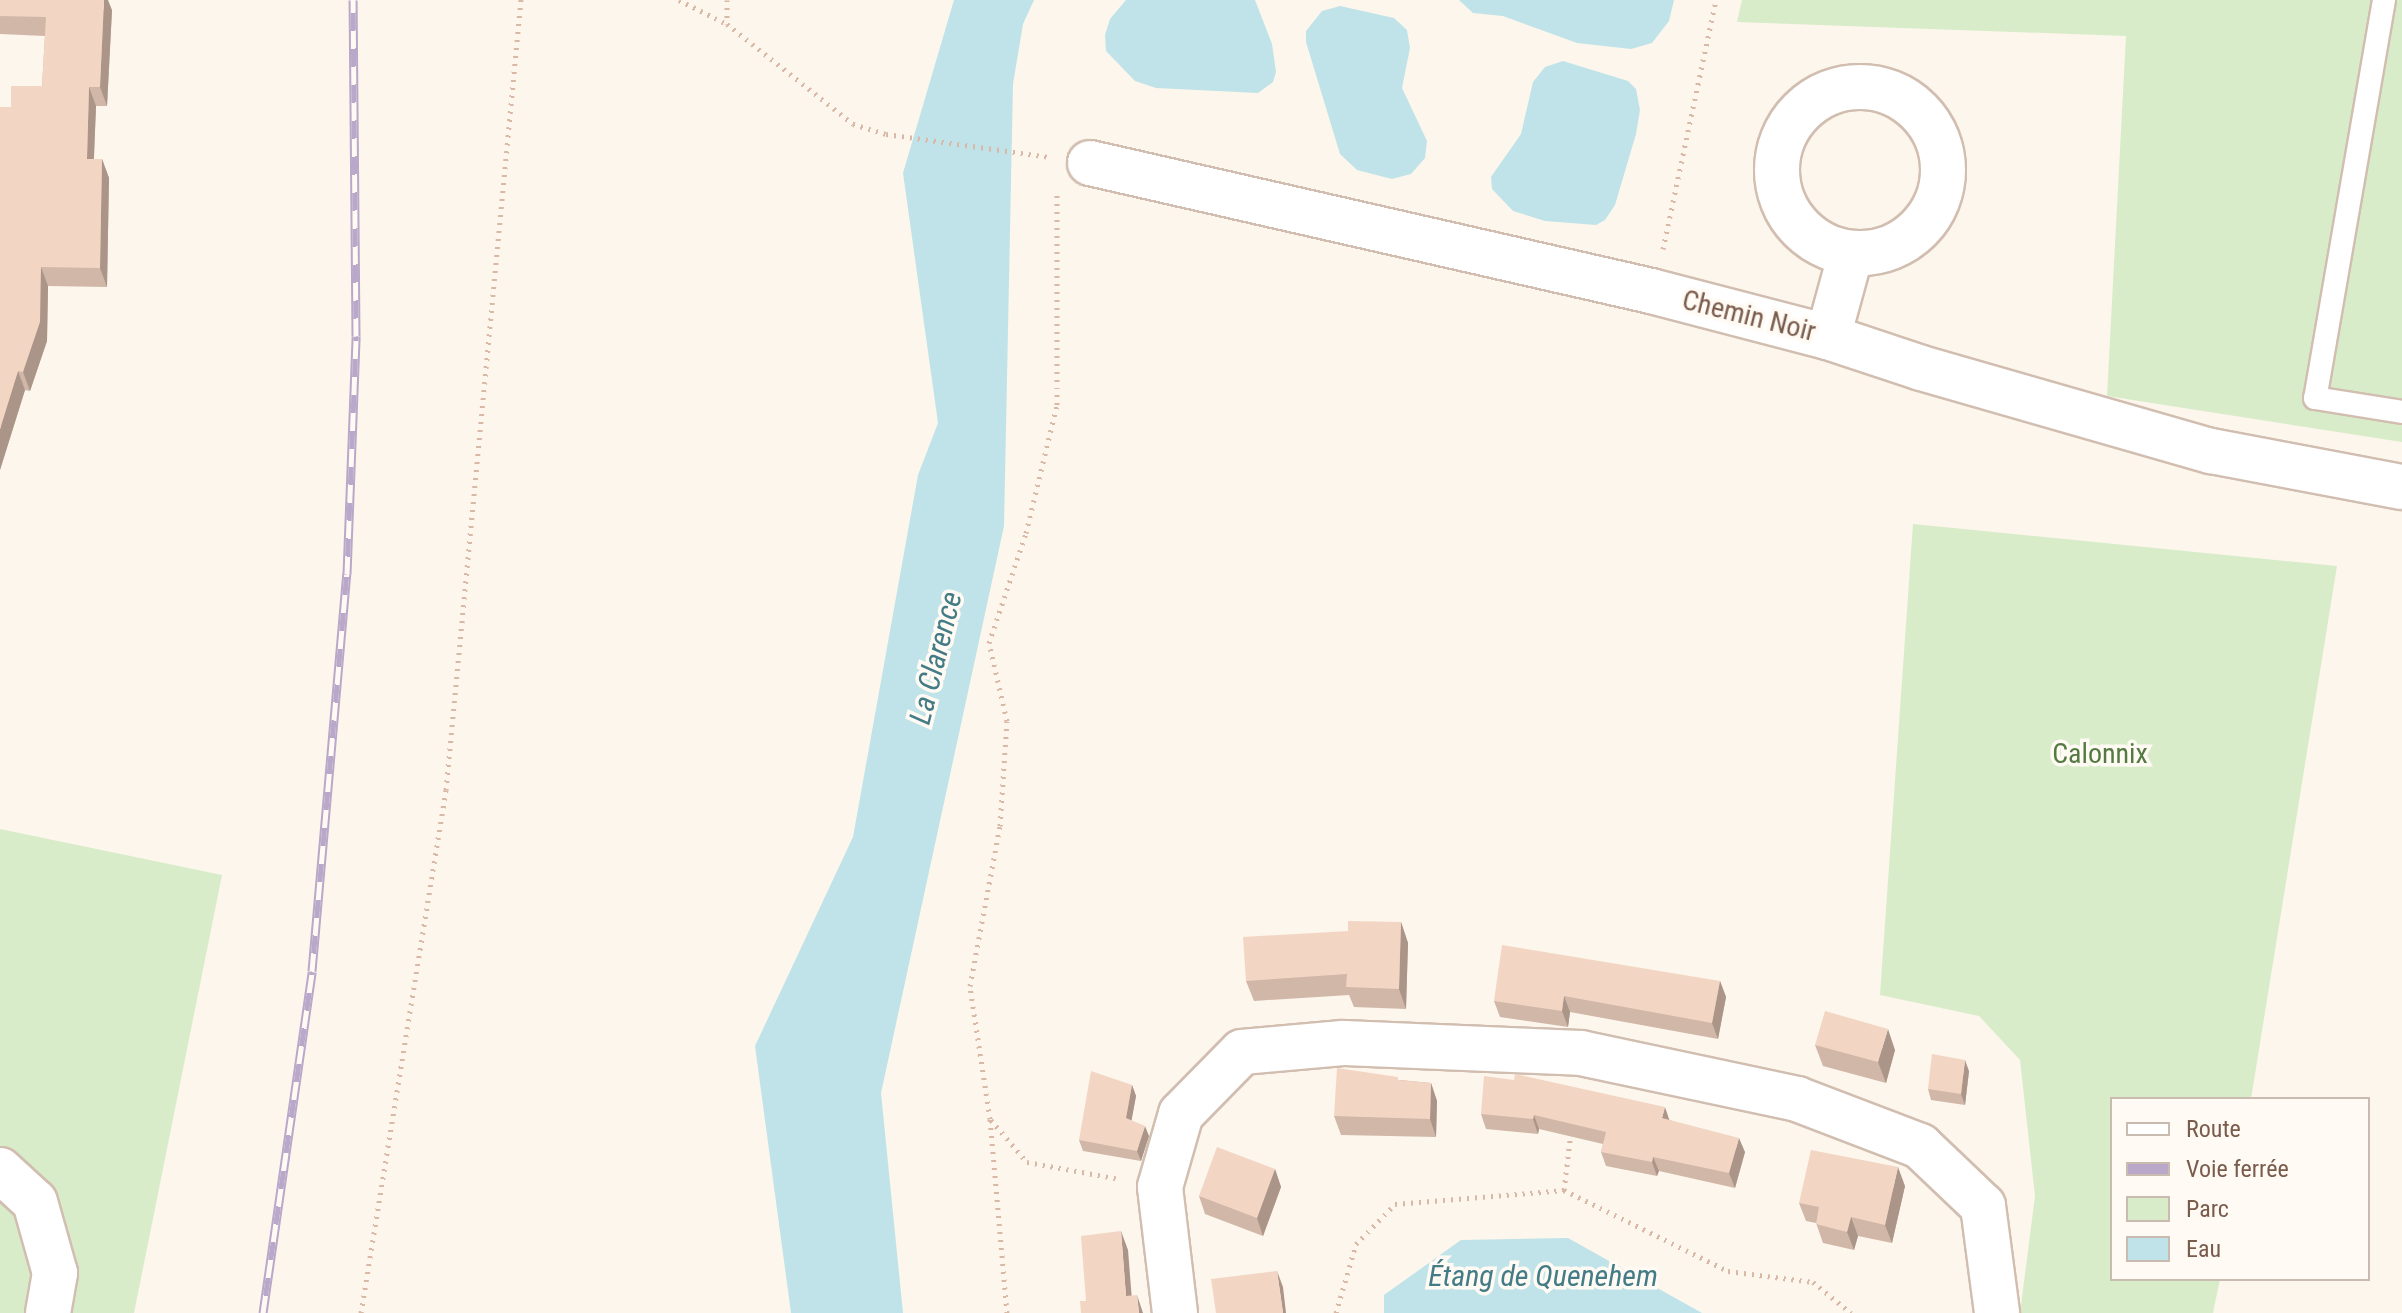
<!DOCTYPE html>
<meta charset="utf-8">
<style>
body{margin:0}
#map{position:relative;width:2402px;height:1313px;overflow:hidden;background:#fdf6ec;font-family:"Roboto Condensed",sans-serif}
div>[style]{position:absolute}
.green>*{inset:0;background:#d8ecc9}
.water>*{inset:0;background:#bfe3e8}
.path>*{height:5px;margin-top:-2.5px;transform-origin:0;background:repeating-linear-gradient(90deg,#d9b8a5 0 2px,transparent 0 8px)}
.roads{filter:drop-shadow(2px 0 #d1beb0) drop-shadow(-2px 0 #d1beb0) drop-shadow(0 2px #d1beb0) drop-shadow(0 -2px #d1beb0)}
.lane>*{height:22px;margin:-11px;padding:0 11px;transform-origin:11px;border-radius:11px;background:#fff}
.street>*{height:44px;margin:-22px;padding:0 22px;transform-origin:22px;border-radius:22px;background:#fff}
.street>.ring{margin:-22px;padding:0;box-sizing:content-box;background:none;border:44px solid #fff;border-radius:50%}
.rail>*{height:9px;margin-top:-4.5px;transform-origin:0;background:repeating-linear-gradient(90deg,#fffaf3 0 18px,#b9a8c9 0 36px);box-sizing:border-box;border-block:2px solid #b9a8c9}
.wall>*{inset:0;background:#d1b7a8}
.shaded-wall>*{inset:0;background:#aa9588}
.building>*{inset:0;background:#f3d5c3}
span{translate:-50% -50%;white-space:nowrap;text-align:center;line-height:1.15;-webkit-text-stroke:7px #fffaf3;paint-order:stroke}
.street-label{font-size:28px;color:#7a5c4d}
.park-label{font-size:28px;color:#537a41}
.water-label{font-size:30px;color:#437c86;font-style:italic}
.legend{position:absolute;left:2110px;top:1097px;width:260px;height:184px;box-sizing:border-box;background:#fffaf3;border:2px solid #cabbb1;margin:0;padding:10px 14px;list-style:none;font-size:24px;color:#7a5c4d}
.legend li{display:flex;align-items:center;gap:16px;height:40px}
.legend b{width:40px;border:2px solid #cabbb1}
</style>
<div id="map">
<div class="green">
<i style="clip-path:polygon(1742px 0,2402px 0,2402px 442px,2107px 396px,2126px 36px,1737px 22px)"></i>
<i style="clip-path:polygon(1913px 524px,2337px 566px,2251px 1099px,2112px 1099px,2112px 1279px,2220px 1279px,2213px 1313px,2020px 1313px,2035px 1196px,2020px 1060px,1979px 1016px,1880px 995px)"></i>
<i style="clip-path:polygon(0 829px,222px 875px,134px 1313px,0 1313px)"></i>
</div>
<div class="water">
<i style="clip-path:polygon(954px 0,1034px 0,1023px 24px,1013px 84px,1004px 526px,881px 1093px,903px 1313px,791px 1313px,755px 1046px,853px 837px,918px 475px,938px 423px,903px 173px)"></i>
<i style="clip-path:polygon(1126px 0,1255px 0,1272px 44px,1276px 72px,1273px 82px,1258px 93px,1156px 88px,1135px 81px,1106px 51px,1105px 35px,1110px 19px)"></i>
<i style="clip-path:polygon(1459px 0,1674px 0,1669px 21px,1652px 43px,1631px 49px,1577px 43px,1503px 16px,1473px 13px)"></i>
<i style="clip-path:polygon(1340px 6px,1394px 18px,1407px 30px,1410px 48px,1402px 88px,1427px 141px,1425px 158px,1411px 174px,1392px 179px,1357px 170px,1340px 154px,1306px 42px,1306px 31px,1322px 11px)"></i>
<i style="clip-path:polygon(1563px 61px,1628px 81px,1636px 89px,1640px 110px,1636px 134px,1615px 205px,1605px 220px,1596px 225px,1545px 221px,1513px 211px,1492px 189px,1491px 177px,1521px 134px,1533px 82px,1545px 67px)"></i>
<i style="clip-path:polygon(1568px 1238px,1702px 1313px,1384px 1313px,1384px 1295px,1461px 1240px)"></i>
</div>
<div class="path">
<i style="left:679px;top:0;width:54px;rotate:26.6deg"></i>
<i style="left:727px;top:0;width:24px;rotate:90deg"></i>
<i style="left:727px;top:24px;width:161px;rotate:38.4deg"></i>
<i style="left:853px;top:124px;width:34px;rotate:17deg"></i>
<i style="left:886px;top:134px;width:166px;rotate:8deg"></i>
<i style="left:1663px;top:249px;width:255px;rotate:-78deg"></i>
<i style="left:991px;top:1120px;width:55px;rotate:49.4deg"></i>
<i style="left:1027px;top:1162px;width:95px;rotate:10.4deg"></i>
<i style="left:1564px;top:1190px;width:58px;rotate:-83.1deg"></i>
<i style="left:361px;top:1313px;width:530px;rotate:-80.77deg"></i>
<i style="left:446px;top:790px;width:794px;rotate:-84.58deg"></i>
<i style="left:1007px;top:1313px;width:195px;rotate:-95deg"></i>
<i style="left:990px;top:1119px;width:134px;rotate:-98.6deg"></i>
<i style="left:970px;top:986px;width:163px;rotate:-79.4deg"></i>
<i style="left:1000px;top:826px;width:105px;rotate:-86.2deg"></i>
<i style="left:1007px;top:721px;width:80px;rotate:-103deg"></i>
<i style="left:989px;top:643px;width:116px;rotate:-71.4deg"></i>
<i style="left:1026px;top:533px;width:132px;rotate:-76.4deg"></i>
<i style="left:1057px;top:405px;width:214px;rotate:-90deg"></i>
<i style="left:1336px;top:1313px;width:72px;rotate:-73.8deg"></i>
<i style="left:1356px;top:1244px;width:56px;rotate:-45.7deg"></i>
<i style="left:1395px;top:1204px;width:170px;rotate:-4.7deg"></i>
<i style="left:1564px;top:1190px;width:183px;rotate:26.3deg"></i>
<i style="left:1728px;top:1271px;width:86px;rotate:7.4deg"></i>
<i style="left:1813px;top:1282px;width:49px;rotate:39.2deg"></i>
</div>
<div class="roads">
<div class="lane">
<i style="left:2384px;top:0;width:404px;rotate:99.8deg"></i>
<i style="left:2315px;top:398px;width:88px;rotate:9.1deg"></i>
</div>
<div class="street">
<i class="ring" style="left:1777px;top:87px;width:122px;height:122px"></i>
<i style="left:1090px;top:163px;width:575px;rotate:12.85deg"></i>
<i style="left:1651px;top:291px;width:183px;rotate:14.6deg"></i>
<i style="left:1828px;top:337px;width:98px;rotate:18.4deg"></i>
<i style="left:1921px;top:368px;width:302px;rotate:16deg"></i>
<i style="left:2211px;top:451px;width:194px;rotate:10.7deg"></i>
<i style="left:1828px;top:337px;width:87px;rotate:-74.7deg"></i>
<i style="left:0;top:1170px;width:47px;rotate:42.4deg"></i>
<i style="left:35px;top:1202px;width:74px;rotate:74.3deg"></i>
<i style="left:55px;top:1273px;width:41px;rotate:99.9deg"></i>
<i style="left:1175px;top:1313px;width:127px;rotate:-96.8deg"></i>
<i style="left:1160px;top:1187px;width:76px;rotate:-74deg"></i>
<i style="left:1181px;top:1114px;width:87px;rotate:-45.5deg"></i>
<i style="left:1242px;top:1052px;width:101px;rotate:-5.1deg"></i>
<i style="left:1343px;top:1043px;width:238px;rotate:2.4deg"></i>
<i style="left:1581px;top:1053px;width:221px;rotate:12deg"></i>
<i style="left:1797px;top:1099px;width:132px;rotate:20.9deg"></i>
<i style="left:1920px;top:1146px;width:87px;rotate:43.6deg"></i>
<i style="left:1983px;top:1206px;width:108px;rotate:82.5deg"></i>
</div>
</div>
<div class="rail">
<i style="left:263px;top:1313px;width:345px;rotate:-81.8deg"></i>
<i style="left:312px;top:971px;width:399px;rotate:-85deg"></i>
<i style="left:347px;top:574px;width:238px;rotate:-87.8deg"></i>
<i style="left:356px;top:336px;width:336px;rotate:-90.5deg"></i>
</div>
<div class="wall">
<i style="clip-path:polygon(0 0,112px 10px,107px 106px,96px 106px,94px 159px,102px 159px,109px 178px,107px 287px,48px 286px,47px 341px,30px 391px,25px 390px,0 470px,11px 107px,42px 86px,45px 36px,0 34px)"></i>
<i style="clip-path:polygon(1401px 922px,1408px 943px,1406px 1009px,1354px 1007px,1349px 995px,1254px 1001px,1246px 981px,1348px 931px)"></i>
<i style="clip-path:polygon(1720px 981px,1726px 997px,1718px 1039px,1570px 1012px,1568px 1027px,1500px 1017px,1494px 1001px)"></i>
<i style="clip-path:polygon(1815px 1045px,1895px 1050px,1886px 1083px,1823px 1066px)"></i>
<i style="clip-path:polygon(1969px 1071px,1965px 1105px,1931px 1100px,1928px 1089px)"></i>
<i style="clip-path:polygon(1400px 1080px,1431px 1083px,1437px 1101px,1436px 1137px,1341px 1135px,1334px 1116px)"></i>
<i style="clip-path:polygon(1514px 1080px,1670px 1120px,1745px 1152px,1735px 1188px,1659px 1171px,1657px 1176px,1606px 1166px,1601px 1152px,1603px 1144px,1539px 1129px,1538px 1134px,1486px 1129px,1481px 1114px)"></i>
<i style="clip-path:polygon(1132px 1085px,1136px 1096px,1131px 1121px,1149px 1136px,1141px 1161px,1083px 1151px,1079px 1140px)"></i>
<i style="clip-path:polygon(1275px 1169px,1281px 1187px,1263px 1236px,1205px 1214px,1199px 1196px)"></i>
<i style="clip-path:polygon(1905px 1186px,1892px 1243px,1858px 1236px,1854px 1250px,1823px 1243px,1816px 1223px,1806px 1221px,1799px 1203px)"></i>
</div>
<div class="shaded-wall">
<i style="clip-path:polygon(104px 0,108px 0,112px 10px,107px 106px,100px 87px)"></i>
<i style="clip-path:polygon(89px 87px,96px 106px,93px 178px,87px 159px)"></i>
<i style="clip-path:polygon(102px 159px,109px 178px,107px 287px,100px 268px)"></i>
<i style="clip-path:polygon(41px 267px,48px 286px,47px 341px,30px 391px,23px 372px)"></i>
<i style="clip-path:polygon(18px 371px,25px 390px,0 470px,0 429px)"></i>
<i style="clip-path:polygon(1401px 922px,1408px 943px,1406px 1009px,1399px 989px)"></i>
<i style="clip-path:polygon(1720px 981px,1726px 997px,1718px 1039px,1712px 1023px)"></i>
<i style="clip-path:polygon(1564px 996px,1570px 1012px,1568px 1027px,1562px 1011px)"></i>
<i style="clip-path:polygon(1888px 1029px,1895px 1050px,1886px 1083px,1878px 1062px)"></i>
<i style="clip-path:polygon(1965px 1060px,1969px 1071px,1965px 1105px,1961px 1094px)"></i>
<i style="clip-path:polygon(1431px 1083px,1437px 1101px,1436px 1137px,1430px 1119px)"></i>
<i style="clip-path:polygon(1132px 1085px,1136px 1096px,1130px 1129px,1126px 1118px)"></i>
<i style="clip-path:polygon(1665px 1107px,1670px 1122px,1662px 1118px)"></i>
<i style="clip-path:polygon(1534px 1115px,1539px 1129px,1538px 1134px,1533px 1119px)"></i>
<i style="clip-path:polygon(1145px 1126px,1149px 1136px,1141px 1161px,1137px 1151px)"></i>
<i style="clip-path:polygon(1739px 1138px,1745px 1152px,1735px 1188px,1729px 1173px)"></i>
<i style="clip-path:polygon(1653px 1157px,1659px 1171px,1657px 1176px,1652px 1162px)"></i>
<i style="clip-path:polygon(1898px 1167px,1905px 1186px,1892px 1243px,1885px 1225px)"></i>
<i style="clip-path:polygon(1275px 1169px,1281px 1187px,1263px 1236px,1257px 1218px)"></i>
<i style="clip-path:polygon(1851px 1217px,1858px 1236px,1854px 1250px,1847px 1232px)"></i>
<i style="clip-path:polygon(1121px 1231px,1128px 1250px,1133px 1313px,1126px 1296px)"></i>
<i style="clip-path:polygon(1277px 1271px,1283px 1287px,1286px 1313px,1283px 1313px)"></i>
<i style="clip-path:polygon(1137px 1295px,1143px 1313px,1139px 1313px)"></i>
</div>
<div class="building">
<i style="clip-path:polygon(0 0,104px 0,100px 87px,89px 87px,87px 159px,102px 159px,100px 268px,41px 267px,40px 322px,23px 372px,18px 371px,0 429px,0 107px,11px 107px,11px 86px,42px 86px,46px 17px,0 16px)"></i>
<i style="clip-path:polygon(1348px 921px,1401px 922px,1399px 989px,1346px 987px,1347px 974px,1246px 981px,1243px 937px,1348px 931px)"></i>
<i style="clip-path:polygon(1502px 945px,1720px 981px,1712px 1023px,1564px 996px,1562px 1011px,1494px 1001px)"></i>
<i style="clip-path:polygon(1825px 1011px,1888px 1029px,1878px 1062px,1815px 1045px)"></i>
<i style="clip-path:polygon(1932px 1054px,1965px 1060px,1961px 1094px,1928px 1089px)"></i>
<i style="clip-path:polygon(1337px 1068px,1398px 1077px,1398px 1080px,1431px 1083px,1430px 1119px,1334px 1116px)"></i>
<i style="clip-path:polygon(1091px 1071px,1132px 1085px,1126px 1118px,1145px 1126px,1137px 1151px,1079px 1140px)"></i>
<i style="clip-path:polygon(1515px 1074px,1665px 1107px,1662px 1118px,1739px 1138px,1729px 1173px,1653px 1157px,1652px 1162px,1601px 1152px,1606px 1132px,1534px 1115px,1533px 1119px,1481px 1114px,1484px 1076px,1514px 1080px)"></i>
<i style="clip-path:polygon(1217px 1147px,1275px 1169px,1257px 1218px,1199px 1196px)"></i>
<i style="clip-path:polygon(1811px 1150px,1898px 1167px,1885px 1225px,1851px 1217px,1847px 1232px,1816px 1224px,1819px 1207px,1799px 1203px)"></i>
<i style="clip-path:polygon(1121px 1231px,1126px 1296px,1137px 1295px,1139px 1313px,1081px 1313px,1080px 1301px,1086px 1301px,1081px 1236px)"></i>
<i style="clip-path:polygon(1277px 1271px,1283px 1313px,1216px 1313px,1211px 1279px)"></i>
</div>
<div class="street-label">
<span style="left:1749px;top:316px;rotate:14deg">Chemin Noir</span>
</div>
<div class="park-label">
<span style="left:2100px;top:754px">Calonnix</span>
</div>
<div class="water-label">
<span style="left:936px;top:658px;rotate:-76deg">La Clarence</span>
<span style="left:1543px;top:1276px">Étang de Quenehem</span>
</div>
<ul class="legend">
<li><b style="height:10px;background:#fff"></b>Route</li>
<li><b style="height:10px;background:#b9a8c9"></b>Voie ferrée</li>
<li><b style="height:22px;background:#d8ecc9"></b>Parc</li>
<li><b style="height:22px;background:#bfe3e8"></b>Eau</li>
</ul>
</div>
